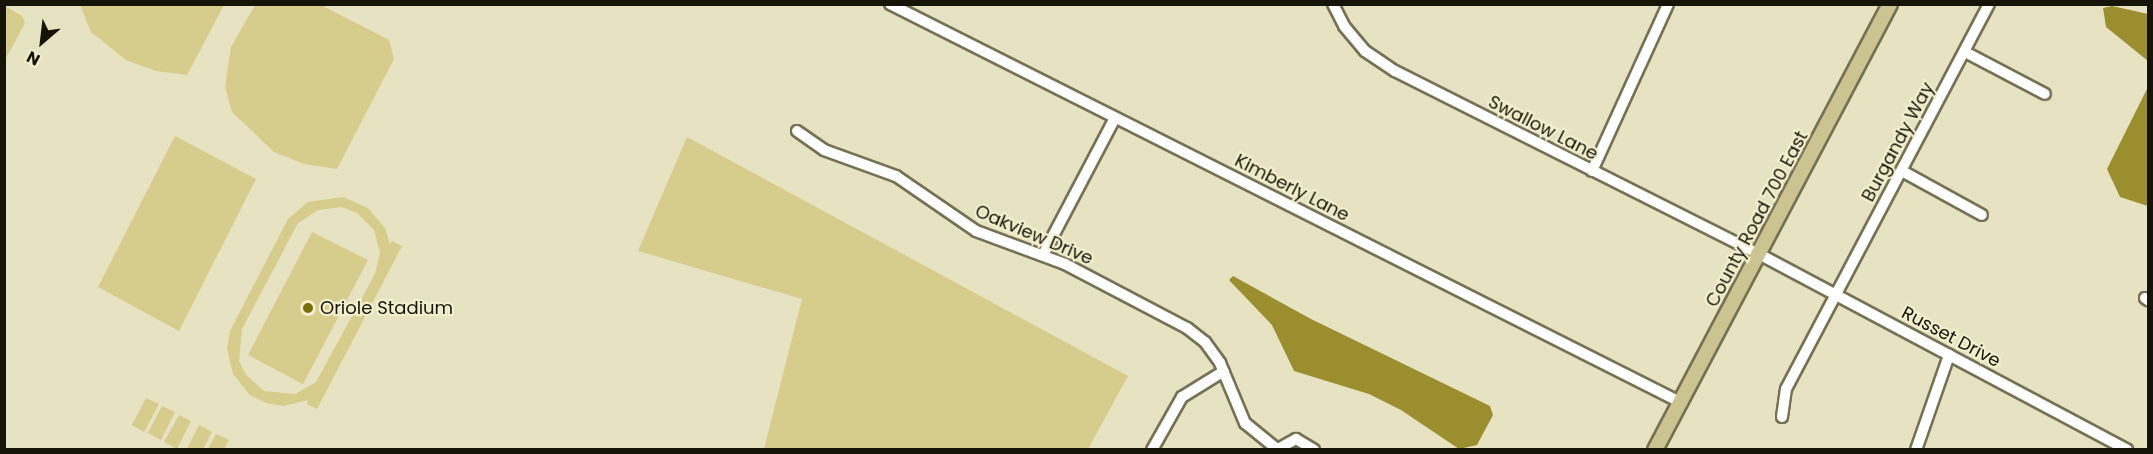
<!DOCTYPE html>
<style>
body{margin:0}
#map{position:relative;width:2153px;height:454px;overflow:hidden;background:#e6e2c2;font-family:Poppins,sans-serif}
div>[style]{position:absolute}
.green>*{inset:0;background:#d6cd8d}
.water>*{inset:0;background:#9b8e2f}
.roads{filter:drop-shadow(2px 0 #757154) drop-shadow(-2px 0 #757154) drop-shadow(0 2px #757154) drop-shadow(0 -2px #757154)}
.minor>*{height:10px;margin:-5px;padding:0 5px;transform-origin:5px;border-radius:5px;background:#fff}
.major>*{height:14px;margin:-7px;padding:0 7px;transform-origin:7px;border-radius:7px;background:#cbc491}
.dots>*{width:16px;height:16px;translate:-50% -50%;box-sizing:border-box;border:3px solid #f3efce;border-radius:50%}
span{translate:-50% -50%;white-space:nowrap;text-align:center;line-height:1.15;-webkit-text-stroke:4.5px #f3efce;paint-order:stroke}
.street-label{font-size:18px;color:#161409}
.poi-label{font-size:18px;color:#161409}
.left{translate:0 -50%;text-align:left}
.frame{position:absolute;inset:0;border:6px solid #161409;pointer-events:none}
.north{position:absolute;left:12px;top:12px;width:60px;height:60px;-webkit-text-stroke:4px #f3efce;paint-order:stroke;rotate:208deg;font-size:16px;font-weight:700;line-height:24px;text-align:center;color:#161409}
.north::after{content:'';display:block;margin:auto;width:21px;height:27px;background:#161409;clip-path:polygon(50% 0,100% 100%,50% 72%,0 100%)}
</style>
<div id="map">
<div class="green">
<i style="clip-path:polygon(80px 5px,80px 4px,224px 5px,187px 75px,156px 71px,126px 60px,91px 32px)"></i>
<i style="clip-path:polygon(255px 5px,321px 5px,389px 40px,394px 59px,337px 169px,304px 164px,274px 152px,232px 112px,225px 87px,231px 47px)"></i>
<i style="clip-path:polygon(5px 6px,22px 16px,25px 23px,5px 60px)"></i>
<i style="clip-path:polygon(175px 136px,256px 179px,179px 331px,98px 287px)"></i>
<i style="clip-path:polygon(687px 137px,1128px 376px,1088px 449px,764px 449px,802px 299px,638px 251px)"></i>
<i style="clip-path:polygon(evenodd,343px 197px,368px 208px,385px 228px,390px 244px,392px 241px,402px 246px,317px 409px,307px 404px,308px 400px,283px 406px,266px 403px,250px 395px,233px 374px,227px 349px,230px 331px,288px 219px,308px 202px,343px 197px,342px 207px,357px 213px,374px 230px,380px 253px,375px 274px,316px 382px,295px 394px,264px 391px,246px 375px,239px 361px,242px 329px,298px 223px,318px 210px,342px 207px)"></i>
<i style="clip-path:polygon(312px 232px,368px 260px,303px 384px,248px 355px)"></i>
<i style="clip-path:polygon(146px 398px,159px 404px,144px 432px,132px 425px)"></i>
<i style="clip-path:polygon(162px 406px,175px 412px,161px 440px,148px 433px)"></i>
<i style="clip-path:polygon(179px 415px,191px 421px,177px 449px,164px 442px)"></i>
<i style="clip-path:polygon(199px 425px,212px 432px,203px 449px,187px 449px)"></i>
<i style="clip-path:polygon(216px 434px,229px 440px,224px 449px,208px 449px)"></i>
</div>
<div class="water">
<i style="clip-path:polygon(2112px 6px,2148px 14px,2148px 61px,2106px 27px,2103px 8px)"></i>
<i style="clip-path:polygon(2148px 87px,2148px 206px,2120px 197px,2107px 169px)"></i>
<i style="clip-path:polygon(1233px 276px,1311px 319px,1490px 406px,1493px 415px,1477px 445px,1459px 449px,1401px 410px,1369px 394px,1294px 371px,1272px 325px,1229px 280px)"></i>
</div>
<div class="roads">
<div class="minor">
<i style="left:890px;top:4px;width:885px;rotate:26.74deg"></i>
<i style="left:1333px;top:4px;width:25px;rotate:63deg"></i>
<i style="left:1344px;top:26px;width:33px;rotate:50deg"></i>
<i style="left:1365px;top:51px;width:36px;rotate:34deg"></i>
<i style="left:1395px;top:71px;width:407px;rotate:26.7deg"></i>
<i style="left:1759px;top:254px;width:417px;rotate:28deg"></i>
<i style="left:1965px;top:52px;width:90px;rotate:27.7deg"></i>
<i style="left:797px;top:131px;width:33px;rotate:35deg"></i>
<i style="left:824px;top:150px;width:77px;rotate:19.9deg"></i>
<i style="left:896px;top:176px;width:97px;rotate:34.5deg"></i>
<i style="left:976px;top:231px;width:95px;rotate:20.3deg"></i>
<i style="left:1065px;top:264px;width:138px;rotate:27.7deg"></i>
<i style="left:1187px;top:328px;width:23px;rotate:38deg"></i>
<i style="left:1205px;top:342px;width:26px;rotate:54deg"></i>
<i style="left:1220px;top:363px;width:65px;rotate:67.4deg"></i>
<i style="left:1245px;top:423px;width:41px;rotate:39.1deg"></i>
<i style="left:1592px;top:171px;width:183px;rotate:-65.5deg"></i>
<i style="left:1902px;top:171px;width:91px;rotate:28.8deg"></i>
<i style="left:1043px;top:255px;width:155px;rotate:-62.3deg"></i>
<i style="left:2145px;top:298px;width:4px;rotate:34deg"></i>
<i style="left:1782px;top:417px;width:28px;rotate:-82deg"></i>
<i style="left:1786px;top:389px;width:435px;rotate:-62.2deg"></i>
<i style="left:1152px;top:450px;width:61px;rotate:-60.5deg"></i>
<i style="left:1182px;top:397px;width:49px;rotate:-31.8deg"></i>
<i style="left:1276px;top:450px;width:23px;rotate:-29deg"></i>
<i style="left:1296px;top:439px;width:21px;rotate:31deg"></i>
<i style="left:1916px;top:450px;width:101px;rotate:-70.8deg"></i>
</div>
<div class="major">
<i style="left:1655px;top:450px;width:504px;rotate:-62.21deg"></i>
</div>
</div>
<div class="dots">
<i style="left:308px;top:308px;background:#796e0a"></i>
</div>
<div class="street-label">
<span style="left:1543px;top:128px;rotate:27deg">Swallow Lane</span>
<span style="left:1898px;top:142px;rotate:-62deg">Burgandy Way</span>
<span style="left:1292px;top:188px;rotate:27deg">Kimberly Lane</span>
<span style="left:1757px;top:219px;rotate:-62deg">County Road 700 East</span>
<span style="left:1034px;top:235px;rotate:23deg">Oakview Drive</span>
<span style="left:1951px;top:337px;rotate:28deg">Russet Drive</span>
</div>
<div class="poi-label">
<span class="left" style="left:320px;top:308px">Oriole Stadium</span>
</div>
<div class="frame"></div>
<div class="north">N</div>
</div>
